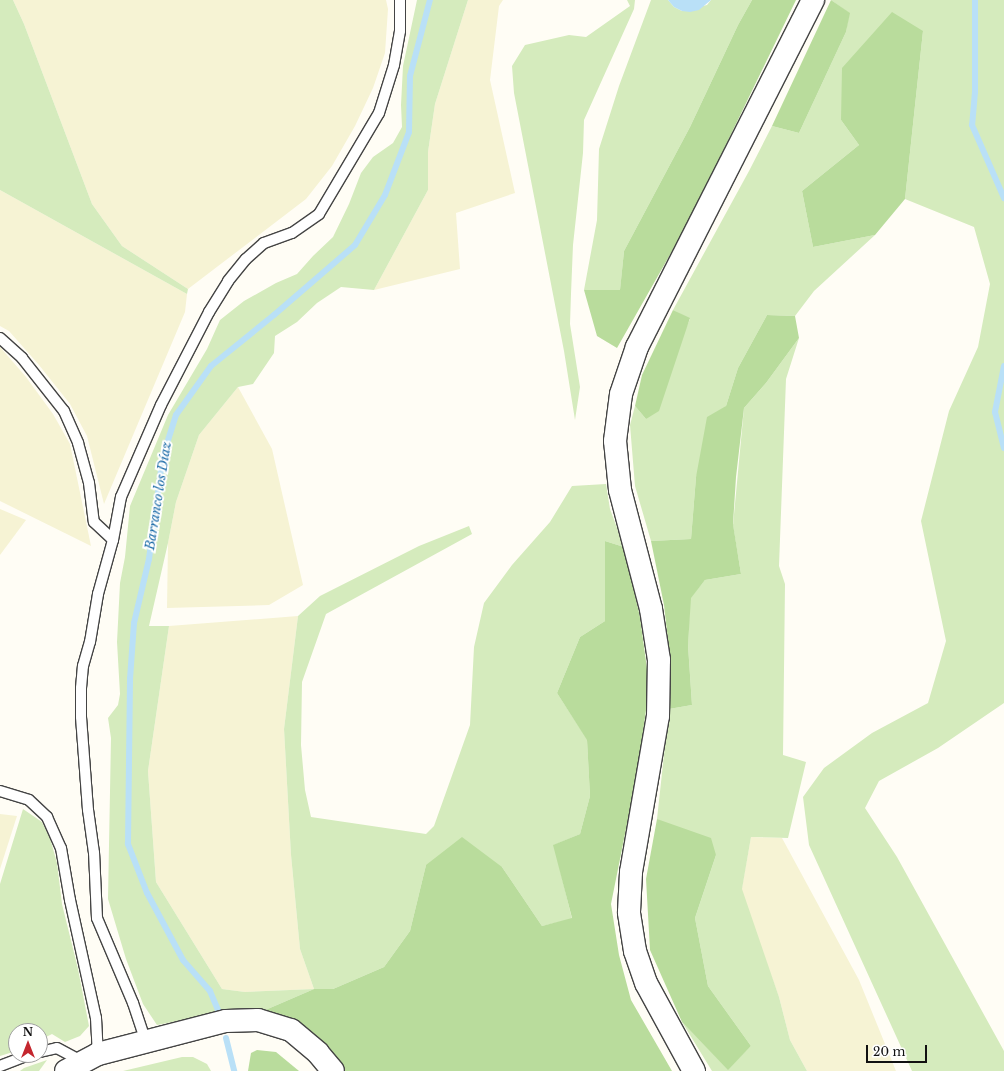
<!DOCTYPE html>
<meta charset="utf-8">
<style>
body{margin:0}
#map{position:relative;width:1004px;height:1071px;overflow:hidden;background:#fffdf5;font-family:"Libre Baskerville",serif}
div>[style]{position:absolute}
.farmland>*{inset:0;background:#f6f3d4}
.green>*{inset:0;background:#d5ebbd}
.forest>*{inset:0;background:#b9dc9c}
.water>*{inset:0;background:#b9e0f7}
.stream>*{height:6px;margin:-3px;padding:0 3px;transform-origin:3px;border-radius:3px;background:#b9e0f7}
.roads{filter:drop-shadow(1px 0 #444) drop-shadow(-1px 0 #444) drop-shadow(0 1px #444) drop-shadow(0 -1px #444)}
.service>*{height:10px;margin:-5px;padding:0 5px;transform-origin:5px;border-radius:5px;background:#fff}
.tertiary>*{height:22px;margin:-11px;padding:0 11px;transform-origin:11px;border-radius:11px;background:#fff}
span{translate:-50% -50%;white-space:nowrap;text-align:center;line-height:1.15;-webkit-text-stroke:4px #fff;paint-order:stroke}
.water-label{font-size:13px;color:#1768a6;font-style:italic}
.north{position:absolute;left:8px;top:1023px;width:40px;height:40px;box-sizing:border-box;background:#fff;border:1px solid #a0a0a0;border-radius:50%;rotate:0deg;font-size:11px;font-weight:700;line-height:16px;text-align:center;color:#111}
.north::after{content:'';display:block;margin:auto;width:14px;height:18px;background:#c4262e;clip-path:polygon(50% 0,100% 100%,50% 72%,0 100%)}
.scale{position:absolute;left:866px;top:1045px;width:61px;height:18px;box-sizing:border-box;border:2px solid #111;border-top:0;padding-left:5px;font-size:12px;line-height:14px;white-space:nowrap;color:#111;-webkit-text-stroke:3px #fff;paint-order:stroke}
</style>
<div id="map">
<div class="farmland">
<i style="clip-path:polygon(13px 0,386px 0,388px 9px,385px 53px,373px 88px,355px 126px,332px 166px,306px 199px,188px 289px,122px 246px,92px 204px,24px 24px)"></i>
<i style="clip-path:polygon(468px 0,503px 0,499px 6px,490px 80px,515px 193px,456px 213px,460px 269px,374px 290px,428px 190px,428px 152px,435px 104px)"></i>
<i style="clip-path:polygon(0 190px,187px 294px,185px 312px,104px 504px,87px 436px,70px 404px,39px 365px,9px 331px,0 326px)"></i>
<i style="clip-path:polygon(0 347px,26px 377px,53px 414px,70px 444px,91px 546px,0 501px)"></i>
<i style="clip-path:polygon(238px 387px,272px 449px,303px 585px,269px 605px,167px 608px,168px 543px,176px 502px,199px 435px)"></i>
<i style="clip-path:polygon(0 509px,26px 520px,0 555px)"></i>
<i style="clip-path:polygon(298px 616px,284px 729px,291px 855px,300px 949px,314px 989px,245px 992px,222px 989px,156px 882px,148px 771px,169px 626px)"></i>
<i style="clip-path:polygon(0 814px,17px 816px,0 869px)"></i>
<i style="clip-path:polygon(751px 837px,782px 838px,859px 980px,896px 1071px,807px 1071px,790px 1040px,779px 997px,741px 893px)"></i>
</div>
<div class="green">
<i style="clip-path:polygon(0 0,13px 0,24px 24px,92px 204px,122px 246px,188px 289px,187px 294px,0 190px)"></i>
<i style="clip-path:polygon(417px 0,468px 0,435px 104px,428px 152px,428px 190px,374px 290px,341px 287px,317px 303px,297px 322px,275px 336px,274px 353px,253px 384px,238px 387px,199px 435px,176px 502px,168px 543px,149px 626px,169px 626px,148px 771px,156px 882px,222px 989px,245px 992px,314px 989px,300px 949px,291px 855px,284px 729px,298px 616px,320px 596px,419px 546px,469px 526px,472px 534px,326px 614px,302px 682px,301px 745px,305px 790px,311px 817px,426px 834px,434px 826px,470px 725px,474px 647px,484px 603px,512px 565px,550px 522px,572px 486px,606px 484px,610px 509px,624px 547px,605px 541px,605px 621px,580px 637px,557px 693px,587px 739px,590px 796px,580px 834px,554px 845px,572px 919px,542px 926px,502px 867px,426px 865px,410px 931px,384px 967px,333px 989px,314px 989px,263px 1011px,243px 1008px,157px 1025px,143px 1004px,126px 959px,108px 899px,111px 738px,108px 718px,118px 705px,120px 694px,117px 642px,120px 583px,125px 557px,130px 506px,168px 415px,207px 349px,220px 320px,244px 301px,276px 283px,297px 274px,313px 256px,333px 237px,349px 204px,361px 173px,373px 157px,393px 143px,402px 127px,401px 105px,403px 66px)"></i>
<i style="clip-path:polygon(627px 0,635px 0,634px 9px,584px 120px,583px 153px,573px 245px,571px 294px,570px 324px,580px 387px,575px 420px,564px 351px,514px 93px,512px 66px,525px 45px,569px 35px,586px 37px,630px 6px)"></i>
<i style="clip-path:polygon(651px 0,668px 0,674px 7px,682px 11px,707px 5px,711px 0,752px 0,738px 25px,690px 127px,624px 251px,620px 291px,584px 290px,597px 220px,599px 149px,619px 86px)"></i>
<i style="clip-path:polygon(831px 0,1004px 0,1004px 703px,938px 748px,879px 781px,865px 808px,897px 857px,1004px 1051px,1004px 1071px,912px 1071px,809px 845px,803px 797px,824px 768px,872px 733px,928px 703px,946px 641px,921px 521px,949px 411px,978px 347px,990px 284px,974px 227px,905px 199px,923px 31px,841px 120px,859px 145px,802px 191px,813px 247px,875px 235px,814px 291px,795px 316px,767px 315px,738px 368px,726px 406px,696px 477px,691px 539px,651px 541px,635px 486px,630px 425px,635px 406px,646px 419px,690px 319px,673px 310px,749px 171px,772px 126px,799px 133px,846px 32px,849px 13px)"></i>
<i style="clip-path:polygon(799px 338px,786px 379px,779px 566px,785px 584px,783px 755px,806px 762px,788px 838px,751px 837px,742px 889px,779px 997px,790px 1040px,807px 1071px,712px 1071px,682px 1022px,728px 1069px,751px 1046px,708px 986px,695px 918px,716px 855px,657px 819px,669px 709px,692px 705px,688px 645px,690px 598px,705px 580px,741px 574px,733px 525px,744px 408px,766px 383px)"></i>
<i style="clip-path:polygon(23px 809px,42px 822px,50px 838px,57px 863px,62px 904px,78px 969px,89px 1026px,80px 1036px,65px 1042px,52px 1034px,40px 1040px,40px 1031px,16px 1031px,16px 1051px,0 1056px,0 884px)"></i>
<i style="clip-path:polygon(182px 1057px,193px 1057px,207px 1064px,211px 1071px,123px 1071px)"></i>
<i style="clip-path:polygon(47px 1060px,39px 1071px,20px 1071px,24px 1068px)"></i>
</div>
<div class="forest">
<i style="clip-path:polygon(752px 0,796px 0,688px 223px,617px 348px,597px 336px,584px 290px,620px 290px,624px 251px,690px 127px,738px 25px)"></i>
<i style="clip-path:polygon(831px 0,850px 13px,846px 32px,799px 133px,772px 126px)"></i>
<i style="clip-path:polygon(892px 12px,923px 31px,905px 199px,875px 235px,813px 247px,802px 191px,859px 145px,841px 120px,842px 68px)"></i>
<i style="clip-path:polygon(673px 310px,690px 318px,659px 411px,646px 419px,635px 406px,642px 375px)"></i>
<i style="clip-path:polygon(767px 315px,795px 316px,799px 338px,766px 383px,744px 408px,736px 477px,733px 524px,741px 574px,705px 580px,691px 598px,688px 645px,692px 705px,669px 709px,670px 658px,664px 605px,651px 541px,691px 539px,696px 477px,707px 417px,726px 406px,738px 368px)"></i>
<i style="clip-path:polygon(605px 541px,624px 547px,640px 617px,647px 669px,647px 703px,638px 769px,611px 904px,619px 955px,631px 1000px,672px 1071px,345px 1071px,326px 1049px,263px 1011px,314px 989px,333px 989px,384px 967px,410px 931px,426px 865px,462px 837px,502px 867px,542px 926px,572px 918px,553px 845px,580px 834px,590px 796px,587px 740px,557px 693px,580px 637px,605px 621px)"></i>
<i style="clip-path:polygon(657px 819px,711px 838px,716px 855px,695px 918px,708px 986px,751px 1046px,728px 1070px,682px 1022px,650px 950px,646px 879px)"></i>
<i style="clip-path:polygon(257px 1050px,276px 1052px,299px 1071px,248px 1071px,251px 1053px)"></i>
</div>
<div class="water">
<i style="clip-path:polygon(668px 0,711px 0,699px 10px,690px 12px,682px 11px,674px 7px)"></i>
</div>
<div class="stream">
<i style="left:975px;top:0;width:92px;rotate:90deg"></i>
<i style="left:975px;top:92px;width:33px;rotate:95deg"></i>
<i style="left:972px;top:125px;width:80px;rotate:66.3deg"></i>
<i style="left:1004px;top:366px;width:47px;rotate:101.1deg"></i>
<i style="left:995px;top:412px;width:37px;rotate:76deg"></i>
<i style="left:218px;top:1010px;width:21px;rotate:-113deg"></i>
<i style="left:210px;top:991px;width:41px;rotate:-131.1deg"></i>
<i style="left:183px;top:960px;width:76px;rotate:-118.2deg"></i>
<i style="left:147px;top:893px;width:53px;rotate:-111.2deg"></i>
<i style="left:128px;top:844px;width:165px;rotate:-89.3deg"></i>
<i style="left:130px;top:679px;width:56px;rotate:-85.9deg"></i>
<i style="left:134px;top:623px;width:66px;rotate:-76.8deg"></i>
<i style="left:149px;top:559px;width:104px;rotate:-82.3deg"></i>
<i style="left:163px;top:456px;width:43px;rotate:-72.4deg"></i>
<i style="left:176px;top:415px;width:60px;rotate:-54.5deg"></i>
<i style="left:211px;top:366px;width:81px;rotate:-39deg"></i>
<i style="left:274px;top:315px;width:107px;rotate:-40.8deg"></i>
<i style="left:355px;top:245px;width:58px;rotate:-59deg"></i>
<i style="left:385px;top:195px;width:67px;rotate:-69.1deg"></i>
<i style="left:409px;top:132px;width:56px;rotate:-89deg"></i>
<i style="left:410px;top:76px;width:79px;rotate:-75.3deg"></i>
<i style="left:226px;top:1038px;width:34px;rotate:76deg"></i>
</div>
<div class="roads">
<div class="service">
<i style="left:0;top:338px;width:30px;rotate:42deg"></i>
<i style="left:22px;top:358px;width:68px;rotate:51.6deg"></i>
<i style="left:64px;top:411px;width:35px;rotate:66deg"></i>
<i style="left:78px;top:443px;width:41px;rotate:74.6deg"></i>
<i style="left:89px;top:483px;width:39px;rotate:83deg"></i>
<i style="left:94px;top:522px;width:26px;rotate:43deg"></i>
<i style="left:0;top:791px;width:30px;rotate:17deg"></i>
<i style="left:29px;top:800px;width:25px;rotate:43deg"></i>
<i style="left:47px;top:817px;width:34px;rotate:66deg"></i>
<i style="left:61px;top:848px;width:53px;rotate:80.2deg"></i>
<i style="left:70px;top:900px;width:121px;rotate:77.6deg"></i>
<i style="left:96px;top:1018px;width:36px;rotate:87deg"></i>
<i style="left:146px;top:1042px;width:41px;rotate:-108.4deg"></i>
<i style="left:133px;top:1003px;width:92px;rotate:-113deg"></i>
<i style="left:97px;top:918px;width:65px;rotate:-92.6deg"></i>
<i style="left:94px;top:853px;width:43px;rotate:-97.9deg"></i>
<i style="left:88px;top:810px;width:93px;rotate:-94.3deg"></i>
<i style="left:81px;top:717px;width:29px;rotate:-90deg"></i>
<i style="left:81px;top:688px;width:22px;rotate:-85deg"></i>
<i style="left:83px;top:666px;width:25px;rotate:-74deg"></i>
<i style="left:90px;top:642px;width:49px;rotate:-80.5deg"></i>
<i style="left:98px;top:594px;width:56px;rotate:-74.5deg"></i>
<i style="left:113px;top:540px;width:44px;rotate:-79.5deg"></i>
<i style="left:121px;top:497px;width:100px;rotate:-66.5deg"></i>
<i style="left:161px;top:405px;width:105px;rotate:-62.7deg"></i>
<i style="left:209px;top:312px;width:36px;rotate:-58deg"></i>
<i style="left:228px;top:281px;width:28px;rotate:-51deg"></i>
<i style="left:246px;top:259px;width:24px;rotate:-42deg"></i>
<i style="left:264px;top:243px;width:30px;rotate:-20deg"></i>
<i style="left:292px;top:233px;width:33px;rotate:-35deg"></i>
<i style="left:319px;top:214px;width:117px;rotate:-59.3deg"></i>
<i style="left:379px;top:113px;width:50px;rotate:-72.6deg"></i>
<i style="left:394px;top:65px;width:35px;rotate:-80deg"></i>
<i style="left:400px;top:31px;width:31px;rotate:-90deg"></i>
<i style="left:40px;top:1052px;width:17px;rotate:-13deg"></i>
<i style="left:57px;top:1048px;width:30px;rotate:28deg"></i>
<i style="left:0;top:1066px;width:31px;rotate:-21deg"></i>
</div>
<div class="tertiary">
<i style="left:66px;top:1071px;width:36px;rotate:-28deg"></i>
<i style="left:98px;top:1054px;width:132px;rotate:-14.5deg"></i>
<i style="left:226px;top:1021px;width:32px;rotate:-2deg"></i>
<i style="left:258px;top:1020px;width:34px;rotate:17deg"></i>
<i style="left:291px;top:1030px;width:35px;rotate:40deg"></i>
<i style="left:318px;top:1053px;width:23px;rotate:50deg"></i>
<i style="left:694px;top:1071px;width:100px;rotate:-118.6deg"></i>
<i style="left:646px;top:983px;width:34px;rotate:-109deg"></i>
<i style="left:635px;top:951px;width:39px;rotate:-99deg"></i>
<i style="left:629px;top:912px;width:40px;rotate:-87.1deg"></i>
<i style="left:631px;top:872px;width:158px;rotate:-80.2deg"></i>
<i style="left:658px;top:716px;width:56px;rotate:-89deg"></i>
<i style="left:659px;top:660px;width:52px;rotate:-98.9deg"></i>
<i style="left:651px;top:609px;width:123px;rotate:-104.6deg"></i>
<i style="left:620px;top:490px;width:49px;rotate:-95.8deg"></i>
<i style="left:615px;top:441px;width:47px;rotate:-82.7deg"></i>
<i style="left:621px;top:394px;width:50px;rotate:-71.2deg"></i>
<i style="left:637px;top:347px;width:389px;rotate:-63.1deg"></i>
</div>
</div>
<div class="water-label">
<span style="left:159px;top:496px;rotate:-81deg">Barranco los Díaz</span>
</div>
<div class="north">N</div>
<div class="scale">20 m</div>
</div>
